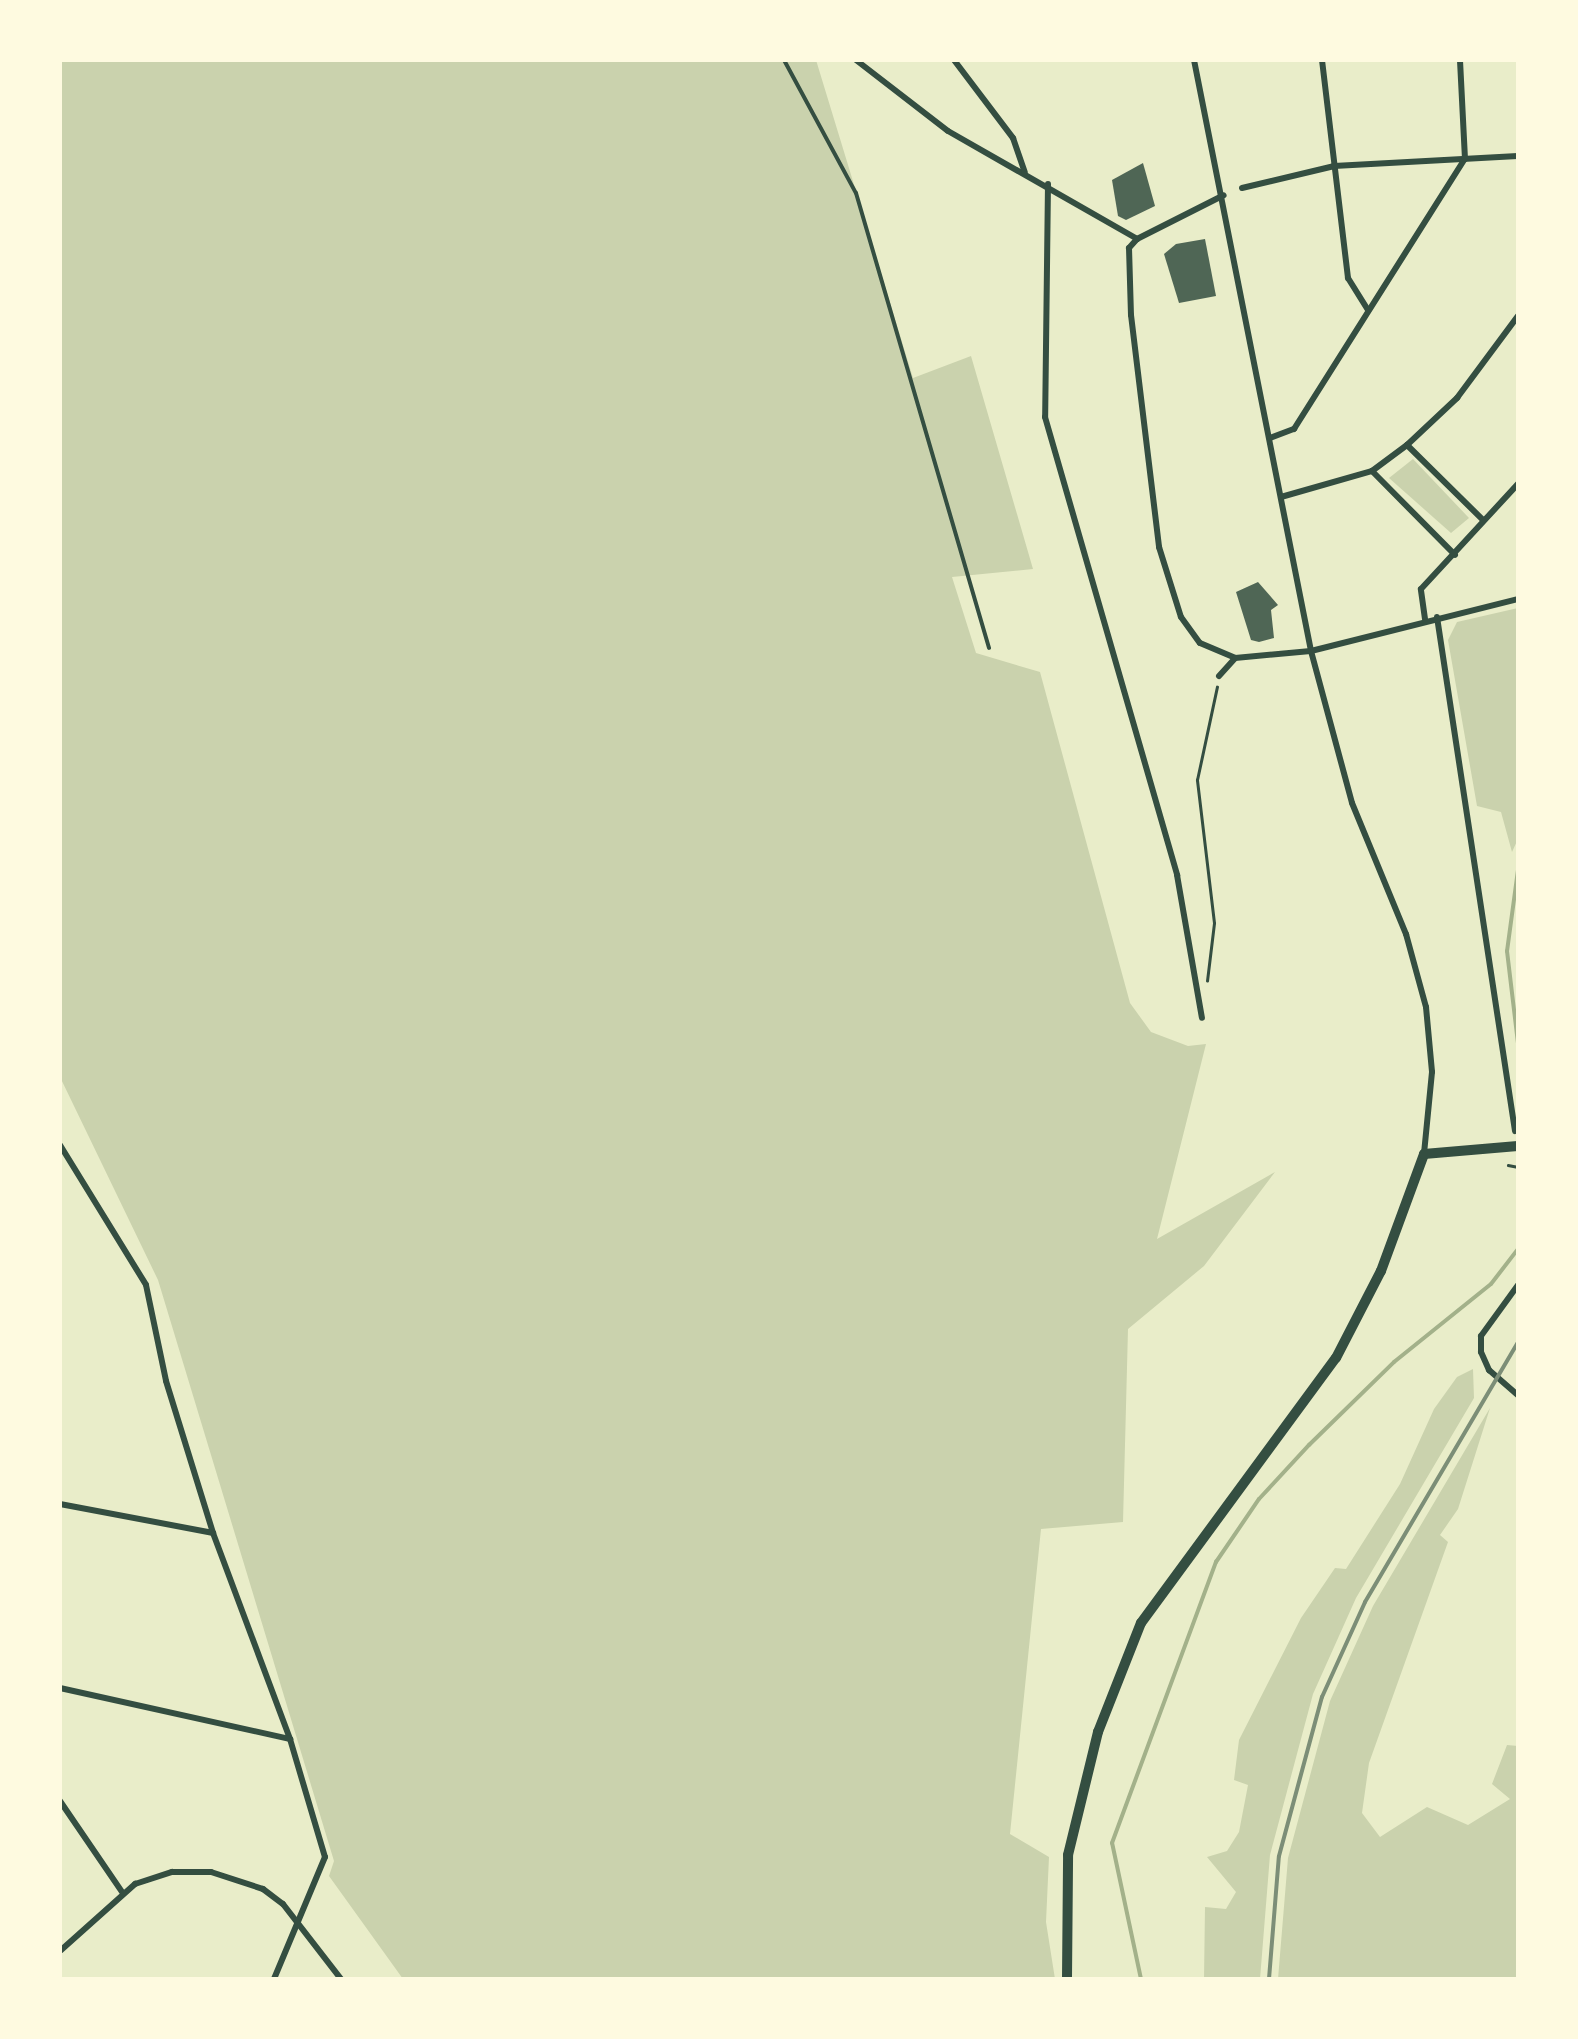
<!DOCTYPE html>
<style>
body{margin:0}
#map{position:relative;width:1578px;height:2039px;overflow:hidden;background:#e9edc9;font-family:Lato,sans-serif}
div>[style]{position:absolute}
.green>*{inset:0;background:#cad2ad}
.stream>*{height:4px;margin:-2px;padding:0 2px;transform-origin:2px;border-radius:2px;background:#a3b18a}
.building>*{inset:0;background:#4f6655}
.path>*{height:2.5px;margin:-1.25px;padding:0 1.25px;transform-origin:1.25px;border-radius:1.25px;background:#344e41}
.service>*{height:4px;margin:-2px;padding:0 2px;transform-origin:2px;border-radius:2px;background:#344e41}
.minor>*{height:6px;margin:-3px;padding:0 3px;transform-origin:3px;border-radius:3px;background:#344e41}
.primary>*{height:10px;margin:-5px;padding:0 5px;transform-origin:5px;border-radius:5px;background:#344e41}
.rail>*{height:4px;margin:-2px;padding:0 2px;transform-origin:2px;border-radius:2px;background:#7c8e77}
span{translate:-50% -50%;white-space:nowrap;text-align:center;line-height:1.15;-webkit-text-stroke:10px #fefae0;paint-order:stroke}
.frame{position:absolute;inset:0;border:62px solid #fefae0;pointer-events:none}
</style>
<div id="map">
<div class="green">
<i style="clip-path:polygon(60px 60px,816px 60px,913px 378px,971px 356px,1033px 569px,952px 577px,976px 653px,1040px 672px,1130px 1003px,1151px 1032px,1188px 1046px,1206px 1044px,1157px 1239px,1275px 1172px,1204px 1266px,1128px 1329px,1123px 1522px,1041px 1529px,1010px 1834px,1049px 1857px,1046px 1922px,1055px 1979px,403px 1979px,329px 1876px,334px 1861px,158px 1280px,60px 1077px)"></i>
<i style="clip-path:polygon(1413px 459px,1469px 518px,1451px 533px,1389px 478px)"></i>
<i style="clip-path:polygon(1518px 608px,1518px 839px,1512px 852px,1501px 812px,1477px 806px,1448px 640px,1457px 622px)"></i>
<i style="clip-path:polygon(1473px 1369px,1474px 1398px,1356px 1598px,1313px 1694px,1270px 1855px,1260px 1979px,1204px 1979px,1205px 1907px,1226px 1909px,1236px 1892px,1207px 1857px,1227px 1851px,1239px 1832px,1248px 1785px,1234px 1780px,1239px 1740px,1301px 1618px,1335px 1568px,1346px 1569px,1400px 1484px,1434px 1409px,1457px 1377px)"></i>
<i style="clip-path:polygon(1490px 1408px,1458px 1509px,1440px 1535px,1448px 1542px,1369px 1763px,1362px 1813px,1380px 1837px,1427px 1807px,1468px 1825px,1510px 1799px,1492px 1784px,1507px 1745px,1518px 1746px,1518px 1979px,1278px 1979px,1288px 1858px,1330px 1701px,1373px 1606px)"></i>
</div>
<div class="stream">
<i style="left:1518px;top:870px;width:82px;rotate:97.7deg"></i>
<i style="left:1507px;top:951px;width:93px;rotate:83.2deg"></i>
<i style="left:1141px;top:1979px;width:139px;rotate:-102deg"></i>
<i style="left:1112px;top:1843px;width:300px;rotate:-69.7deg"></i>
<i style="left:1216px;top:1562px;width:76px;rotate:-55.7deg"></i>
<i style="left:1259px;top:1499px;width:74px;rotate:-47.2deg"></i>
<i style="left:1309px;top:1445px;width:119px;rotate:-44.3deg"></i>
<i style="left:1394px;top:1362px;width:124px;rotate:-38.8deg"></i>
<i style="left:1491px;top:1284px;width:44px;rotate:-52.4deg"></i>
</div>
<div class="building">
<i style="clip-path:polygon(1143px 163px,1155px 206px,1126px 220px,1118px 216px,1112px 180px)"></i>
<i style="clip-path:polygon(1205px 239px,1216px 296px,1179px 303px,1164px 254px,1176px 244px)"></i>
<i style="clip-path:polygon(1258px 582px,1278px 605px,1271px 610px,1274px 638px,1259px 642px,1251px 640px,1236px 592px)"></i>
</div>
<div class="path">
<i style="left:1207px;top:981px;width:58px;rotate:-83.1deg"></i>
<i style="left:1214px;top:923px;width:144px;rotate:-96.8deg"></i>
<i style="left:1197px;top:780px;width:95px;rotate:-77.9deg"></i>
<i style="left:1508px;top:1165px;width:10px;rotate:11deg"></i>
</div>
<div class="service">
<i style="left:784px;top:60px;width:151px;rotate:61.6deg"></i>
<i style="left:856px;top:193px;width:474px;rotate:73.7deg"></i>
</div>
<div class="minor">
<i style="left:856px;top:60px;width:116px;rotate:37.7deg"></i>
<i style="left:948px;top:131px;width:218px;rotate:29.7deg"></i>
<i style="left:1137px;top:239px;width:97px;rotate:-26.8deg"></i>
<i style="left:954px;top:60px;width:98px;rotate:52.9deg"></i>
<i style="left:1013px;top:138px;width:36px;rotate:71deg"></i>
<i style="left:1194px;top:60px;width:602px;rotate:78.8deg"></i>
<i style="left:1311px;top:651px;width:157px;rotate:74.9deg"></i>
<i style="left:1352px;top:803px;width:142px;rotate:67.6deg"></i>
<i style="left:1406px;top:934px;width:76px;rotate:74.7deg"></i>
<i style="left:1426px;top:1007px;width:65px;rotate:84.7deg"></i>
<i style="left:1432px;top:1072px;width:81px;rotate:95.6deg"></i>
<i style="left:1322px;top:60px;width:220px;rotate:83.2deg"></i>
<i style="left:1348px;top:278px;width:38px;rotate:58deg"></i>
<i style="left:1048px;top:184px;width:233px;rotate:90.7deg"></i>
<i style="left:1045px;top:417px;width:477px;rotate:73.9deg"></i>
<i style="left:1177px;top:875px;width:145px;rotate:80.1deg"></i>
<i style="left:1242px;top:188px;width:95px;rotate:-13.4deg"></i>
<i style="left:1334px;top:166px;width:184px;rotate:-3.1deg"></i>
<i style="left:1137px;top:239px;width:12px;rotate:132deg"></i>
<i style="left:1129px;top:248px;width:67px;rotate:88.3deg"></i>
<i style="left:1131px;top:315px;width:234px;rotate:83.1deg"></i>
<i style="left:1159px;top:547px;width:73px;rotate:72.6deg"></i>
<i style="left:1181px;top:617px;width:32px;rotate:54deg"></i>
<i style="left:1200px;top:643px;width:38px;rotate:23deg"></i>
<i style="left:1270px;top:438px;width:26px;rotate:-21deg"></i>
<i style="left:1294px;top:429px;width:320px;rotate:-57.7deg"></i>
<i style="left:1465px;top:159px;width:99px;rotate:-92.9deg"></i>
<i style="left:1407px;top:445px;width:107px;rotate:44.6deg"></i>
<i style="left:1372px;top:471px;width:118px;rotate:45.3deg"></i>
<i style="left:1281px;top:497px;width:95px;rotate:-15.9deg"></i>
<i style="left:1372px;top:471px;width:44px;rotate:-36.6deg"></i>
<i style="left:1407px;top:445px;width:69px;rotate:-43.2deg"></i>
<i style="left:1457px;top:398px;width:102px;rotate:-53.4deg"></i>
<i style="left:1437px;top:617px;width:520px;rotate:81.37deg"></i>
<i style="left:1425px;top:619px;width:30px;rotate:-98deg"></i>
<i style="left:1421px;top:589px;width:143px;rotate:-47.3deg"></i>
<i style="left:1219px;top:676px;width:24px;rotate:-48deg"></i>
<i style="left:1235px;top:658px;width:76px;rotate:-5.3deg"></i>
<i style="left:1311px;top:651px;width:213px;rotate:-14.1deg"></i>
<i style="left:60px;top:1145px;width:164px;rotate:58.4deg"></i>
<i style="left:146px;top:1285px;width:98px;rotate:78.2deg"></i>
<i style="left:166px;top:1381px;width:159px;rotate:72.8deg"></i>
<i style="left:213px;top:1533px;width:220px;rotate:69.5deg"></i>
<i style="left:290px;top:1739px;width:123px;rotate:73.5deg"></i>
<i style="left:325px;top:1857px;width:132px;rotate:112.7deg"></i>
<i style="left:1518px;top:1285px;width:63px;rotate:126deg"></i>
<i style="left:1481px;top:1336px;width:16px;rotate:90deg"></i>
<i style="left:1481px;top:1352px;width:20px;rotate:66deg"></i>
<i style="left:1489px;top:1370px;width:38px;rotate:41deg"></i>
<i style="left:60px;top:1504px;width:156px;rotate:10.7deg"></i>
<i style="left:60px;top:1688px;width:236px;rotate:12.5deg"></i>
<i style="left:60px;top:1801px;width:110px;rotate:55.7deg"></i>
<i style="left:60px;top:1951px;width:101px;rotate:-41.8deg"></i>
<i style="left:135px;top:1884px;width:39px;rotate:-18deg"></i>
<i style="left:172px;top:1872px;width:39px"></i>
<i style="left:211px;top:1872px;width:55px;rotate:18.1deg"></i>
<i style="left:263px;top:1889px;width:25px;rotate:37deg"></i>
<i style="left:283px;top:1904px;width:95px;rotate:52.3deg"></i>
</div>
<div class="primary">
<i style="left:1067px;top:1979px;width:124px;rotate:-89.5deg"></i>
<i style="left:1068px;top:1855px;width:127px;rotate:-76.3deg"></i>
<i style="left:1098px;top:1732px;width:117px;rotate:-68.5deg"></i>
<i style="left:1141px;top:1623px;width:329px;rotate:-53.7deg"></i>
<i style="left:1336px;top:1358px;width:98px;rotate:-62.7deg"></i>
<i style="left:1381px;top:1271px;width:125px;rotate:-69.8deg"></i>
<i style="left:1424px;top:1154px;width:94px;rotate:-4.9deg"></i>
</div>
<div class="rail">
<i style="left:1269px;top:1979px;width:123px;rotate:-85.4deg"></i>
<i style="left:1279px;top:1856px;width:165px;rotate:-74.9deg"></i>
<i style="left:1322px;top:1697px;width:104px;rotate:-65.6deg"></i>
<i style="left:1365px;top:1602px;width:302px;rotate:-59.5deg"></i>
</div>
<div class="frame"></div>
</div>
